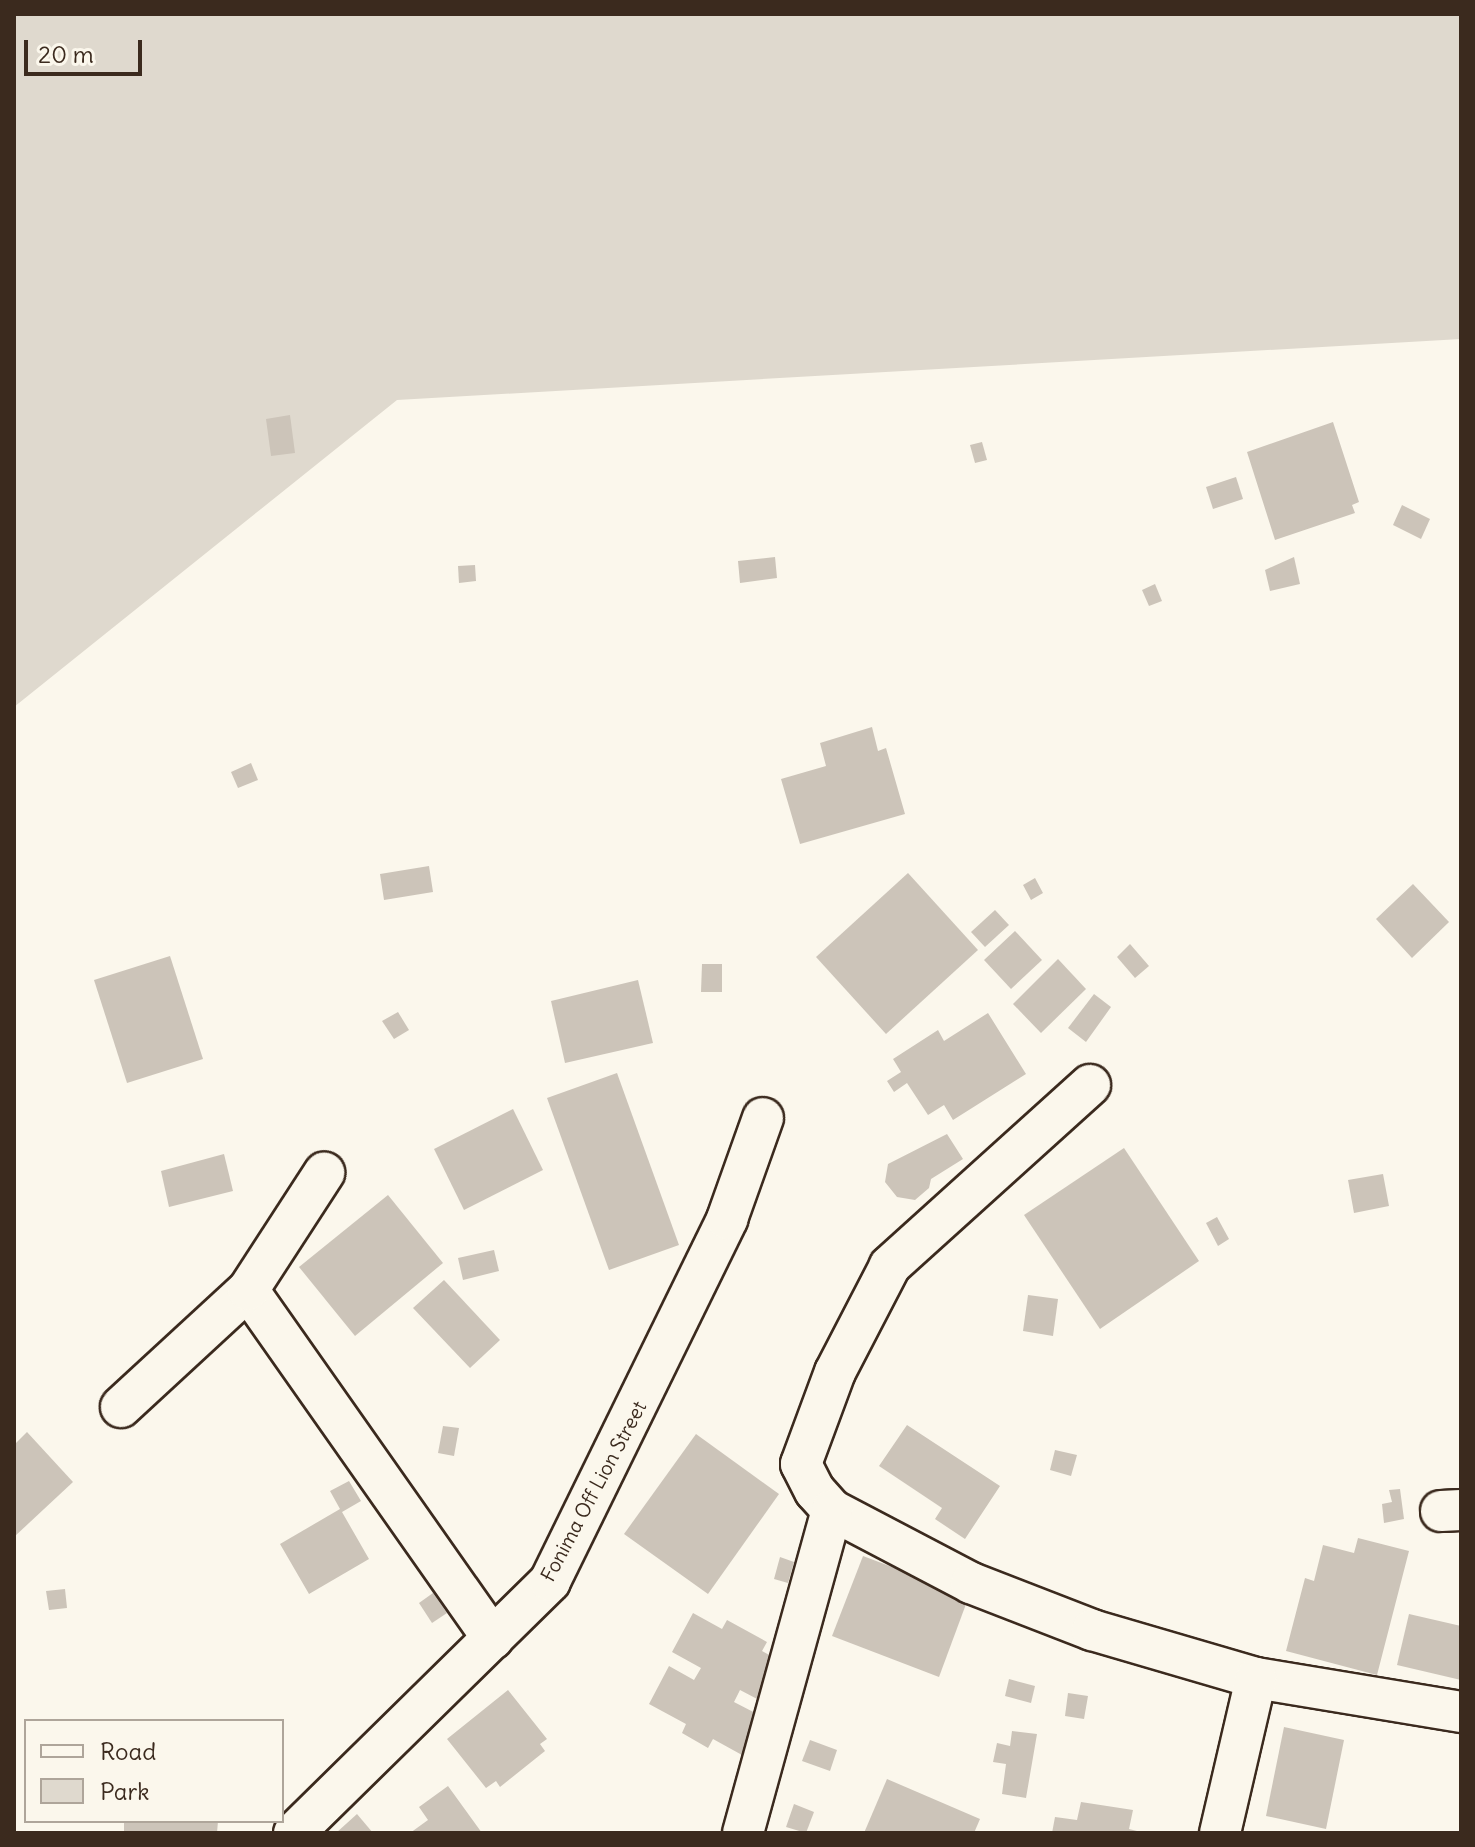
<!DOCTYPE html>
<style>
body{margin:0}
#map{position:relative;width:1475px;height:1847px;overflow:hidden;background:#fbf7ec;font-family:Delius,sans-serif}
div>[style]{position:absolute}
.green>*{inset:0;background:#dfd9ce}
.building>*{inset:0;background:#ccc4b9}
.roads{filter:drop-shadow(2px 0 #3b2a1e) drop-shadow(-2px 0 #3b2a1e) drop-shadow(0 2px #3b2a1e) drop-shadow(0 -2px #3b2a1e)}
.minor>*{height:40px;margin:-20px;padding:0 20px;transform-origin:20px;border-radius:20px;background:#fbf7ec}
span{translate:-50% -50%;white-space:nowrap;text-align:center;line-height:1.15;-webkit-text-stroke:6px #fbf7ec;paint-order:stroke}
.street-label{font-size:20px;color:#3b2a1e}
.frame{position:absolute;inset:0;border:16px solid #3b2a1e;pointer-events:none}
.legend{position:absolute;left:24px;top:1719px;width:260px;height:104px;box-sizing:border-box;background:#fbf7ec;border:2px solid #aea59a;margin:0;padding:10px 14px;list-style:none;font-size:24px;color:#3b2a1e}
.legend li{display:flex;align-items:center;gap:16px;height:40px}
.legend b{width:40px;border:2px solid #aea59a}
.scale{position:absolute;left:24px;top:40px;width:118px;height:36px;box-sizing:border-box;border:4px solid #3b2a1e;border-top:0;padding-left:10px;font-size:24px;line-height:28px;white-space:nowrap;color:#3b2a1e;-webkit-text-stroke:6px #fbf7ec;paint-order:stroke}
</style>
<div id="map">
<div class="green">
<i style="clip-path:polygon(14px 14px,1461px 14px,1461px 339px,397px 400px,14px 707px)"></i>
</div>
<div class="building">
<i style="clip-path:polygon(290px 415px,295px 453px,271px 456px,266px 419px)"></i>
<i style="clip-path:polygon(1333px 422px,1359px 502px,1352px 505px,1355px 513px,1275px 540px,1247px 452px)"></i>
<i style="clip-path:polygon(982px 442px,987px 460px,975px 463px,970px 445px)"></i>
<i style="clip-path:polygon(1236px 477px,1243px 499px,1213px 509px,1206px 487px)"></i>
<i style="clip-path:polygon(1402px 505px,1430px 519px,1421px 539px,1393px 525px)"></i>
<i style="clip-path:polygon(775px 557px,777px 578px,740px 583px,738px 561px)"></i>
<i style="clip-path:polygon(1294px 557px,1300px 584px,1270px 591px,1265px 570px)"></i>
<i style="clip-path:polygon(475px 565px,476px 581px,459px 583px,458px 566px)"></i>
<i style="clip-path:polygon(1155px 584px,1162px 601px,1149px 606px,1142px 590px)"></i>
<i style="clip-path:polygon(872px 727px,878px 751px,886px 748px,905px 814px,800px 844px,781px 779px,826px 766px,820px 743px)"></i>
<i style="clip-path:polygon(251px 763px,258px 780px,238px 788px,231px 772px)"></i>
<i style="clip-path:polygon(429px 866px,433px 892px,384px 900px,380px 874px)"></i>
<i style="clip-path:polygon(908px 873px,978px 950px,886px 1034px,816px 957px)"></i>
<i style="clip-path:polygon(1035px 878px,1043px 893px,1031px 900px,1023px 885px)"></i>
<i style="clip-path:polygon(1413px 884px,1449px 922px,1412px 958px,1376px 919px)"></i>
<i style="clip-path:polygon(995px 910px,1009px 925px,985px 947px,971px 932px)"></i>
<i style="clip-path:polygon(1015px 931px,1042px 960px,1011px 989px,984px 960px)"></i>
<i style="clip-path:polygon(1130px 944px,1149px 966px,1135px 978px,1117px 957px)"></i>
<i style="clip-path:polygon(170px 956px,203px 1059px,127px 1083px,94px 980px)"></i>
<i style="clip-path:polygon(1058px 959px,1086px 989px,1041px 1033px,1013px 1004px)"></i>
<i style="clip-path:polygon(702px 964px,722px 964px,722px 992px,701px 992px)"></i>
<i style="clip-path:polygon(638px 980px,653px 1043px,565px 1063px,551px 1001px)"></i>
<i style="clip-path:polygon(1094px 994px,1111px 1007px,1086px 1042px,1068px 1028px)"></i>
<i style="clip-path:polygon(398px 1012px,409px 1030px,394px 1039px,382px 1021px)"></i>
<i style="clip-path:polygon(988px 1013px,1026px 1074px,953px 1120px,944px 1105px,928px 1115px,907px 1083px,894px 1092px,887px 1081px,901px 1072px,893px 1059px,938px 1030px,944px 1041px)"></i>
<i style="clip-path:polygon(617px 1073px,679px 1245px,609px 1270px,547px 1098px)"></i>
<i style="clip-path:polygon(513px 1109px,543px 1170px,464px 1210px,434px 1149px)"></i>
<i style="clip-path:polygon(947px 1134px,963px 1159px,931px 1179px,929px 1188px,915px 1200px,897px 1197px,885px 1182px,888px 1164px)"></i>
<i style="clip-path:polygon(1124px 1148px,1199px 1261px,1100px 1329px,1024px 1215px)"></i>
<i style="clip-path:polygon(224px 1154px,233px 1191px,169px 1207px,161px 1171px)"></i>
<i style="clip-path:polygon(1383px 1174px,1389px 1206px,1354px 1213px,1348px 1180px)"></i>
<i style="clip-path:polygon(388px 1195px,443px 1263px,355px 1336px,299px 1267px)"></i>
<i style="clip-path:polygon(1217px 1217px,1229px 1239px,1218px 1246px,1206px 1223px)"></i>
<i style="clip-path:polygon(494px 1250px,499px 1271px,463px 1280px,458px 1258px)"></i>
<i style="clip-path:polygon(444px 1280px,500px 1340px,470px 1368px,413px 1308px)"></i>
<i style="clip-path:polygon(1028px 1295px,1058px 1299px,1053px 1336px,1023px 1331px)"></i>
<i style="clip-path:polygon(907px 1425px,1000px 1486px,965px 1539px,935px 1519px,942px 1508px,879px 1466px)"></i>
<i style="clip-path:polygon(443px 1426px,459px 1428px,454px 1456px,438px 1453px)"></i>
<i style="clip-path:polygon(27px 1432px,73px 1482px,14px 1537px,14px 1445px)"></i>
<i style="clip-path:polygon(696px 1434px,779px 1494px,708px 1594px,624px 1534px)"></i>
<i style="clip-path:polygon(1055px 1450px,1077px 1455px,1071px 1476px,1050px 1470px)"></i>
<i style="clip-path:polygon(349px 1481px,361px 1501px,342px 1512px,369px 1559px,309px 1594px,280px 1544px,340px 1509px,330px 1491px)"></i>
<i style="clip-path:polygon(1400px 1489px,1404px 1519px,1384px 1523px,1382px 1504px,1392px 1502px,1389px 1490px)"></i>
<i style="clip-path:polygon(1358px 1538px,1409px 1551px,1377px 1675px,1286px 1651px,1305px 1578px,1314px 1581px,1323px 1545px,1354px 1553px)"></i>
<i style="clip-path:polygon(863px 1556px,969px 1596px,939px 1677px,832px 1636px)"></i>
<i style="clip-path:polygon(780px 1557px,794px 1562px,788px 1583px,774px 1579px)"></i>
<i style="clip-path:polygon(65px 1589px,67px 1608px,49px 1610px,46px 1591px)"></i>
<i style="clip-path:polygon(433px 1593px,447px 1613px,432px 1623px,419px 1603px)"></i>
<i style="clip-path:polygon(693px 1613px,722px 1629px,727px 1620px,767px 1642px,762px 1651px,782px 1662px,761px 1701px,740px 1690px,734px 1702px,763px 1717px,742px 1755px,713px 1739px,708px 1748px,682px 1733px,686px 1724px,649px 1704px,669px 1666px,694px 1680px,701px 1668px,672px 1652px)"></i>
<i style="clip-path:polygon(1409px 1614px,1461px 1626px,1461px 1680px,1397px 1665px)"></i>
<i style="clip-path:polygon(1009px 1679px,1035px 1686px,1031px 1703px,1005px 1696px)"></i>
<i style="clip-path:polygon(508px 1690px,547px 1739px,540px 1744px,545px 1751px,500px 1787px,496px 1781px,486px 1788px,447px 1739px)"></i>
<i style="clip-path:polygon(1068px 1693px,1088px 1696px,1084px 1719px,1065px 1716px)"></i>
<i style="clip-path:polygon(1284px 1727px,1344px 1740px,1326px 1829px,1266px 1816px)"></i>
<i style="clip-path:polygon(1012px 1731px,1037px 1734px,1026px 1798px,1002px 1794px,1006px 1764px,993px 1762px,997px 1743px,1010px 1746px)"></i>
<i style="clip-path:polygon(810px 1740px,837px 1750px,830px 1771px,802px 1761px)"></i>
<i style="clip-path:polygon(887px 1779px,980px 1819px,974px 1833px,864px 1833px)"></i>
<i style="clip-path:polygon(448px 1786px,482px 1833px,410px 1833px,428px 1820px,419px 1807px)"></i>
<i style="clip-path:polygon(1081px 1802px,1133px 1810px,1129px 1829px,1145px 1833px,1052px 1833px,1055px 1817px,1077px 1820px)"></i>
<i style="clip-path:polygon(794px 1804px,814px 1812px,806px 1833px,786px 1827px)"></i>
<i style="clip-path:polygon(357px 1814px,373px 1833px,336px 1833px)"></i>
<i style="clip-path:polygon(124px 1821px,218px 1821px,217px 1833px,124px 1833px)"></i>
</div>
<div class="roads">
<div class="minor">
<i style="left:1090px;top:1085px;width:270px;rotate:137.9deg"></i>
<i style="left:890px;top:1266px;width:119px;rotate:117.4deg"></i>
<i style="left:835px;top:1372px;width:98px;rotate:110.3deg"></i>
<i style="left:801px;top:1464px;width:30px;rotate:63deg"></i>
<i style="left:815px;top:1491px;width:25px;rotate:48deg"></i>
<i style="left:832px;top:1510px;width:157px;rotate:27.7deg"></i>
<i style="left:971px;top:1583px;width:130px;rotate:21.2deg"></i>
<i style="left:1092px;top:1630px;width:171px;rotate:16.3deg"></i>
<i style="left:1256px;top:1678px;width:208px;rotate:9.4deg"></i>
<i style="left:248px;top:1290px;width:426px;rotate:54.9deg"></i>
<i style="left:121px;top:1407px;width:173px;rotate:-42.7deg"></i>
<i style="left:248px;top:1290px;width:140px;rotate:-57deg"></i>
<i style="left:1441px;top:1511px;width:20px;rotate:-3deg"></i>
<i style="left:294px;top:1833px;width:359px;rotate:-44.5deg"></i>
<i style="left:550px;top:1581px;width:403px;rotate:-63.9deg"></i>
<i style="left:727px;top:1219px;width:107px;rotate:-70.4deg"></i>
<i style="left:743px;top:1833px;width:335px;rotate:-74.6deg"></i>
<i style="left:1220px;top:1833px;width:159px;rotate:-76.9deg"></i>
</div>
</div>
<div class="street-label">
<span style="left:593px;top:1491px;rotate:-62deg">Fonima Off Lion Street</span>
</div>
<div class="frame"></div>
<ul class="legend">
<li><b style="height:10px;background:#fbf7ec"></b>Road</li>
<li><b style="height:22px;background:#dfd9ce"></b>Park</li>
</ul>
<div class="scale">20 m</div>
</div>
